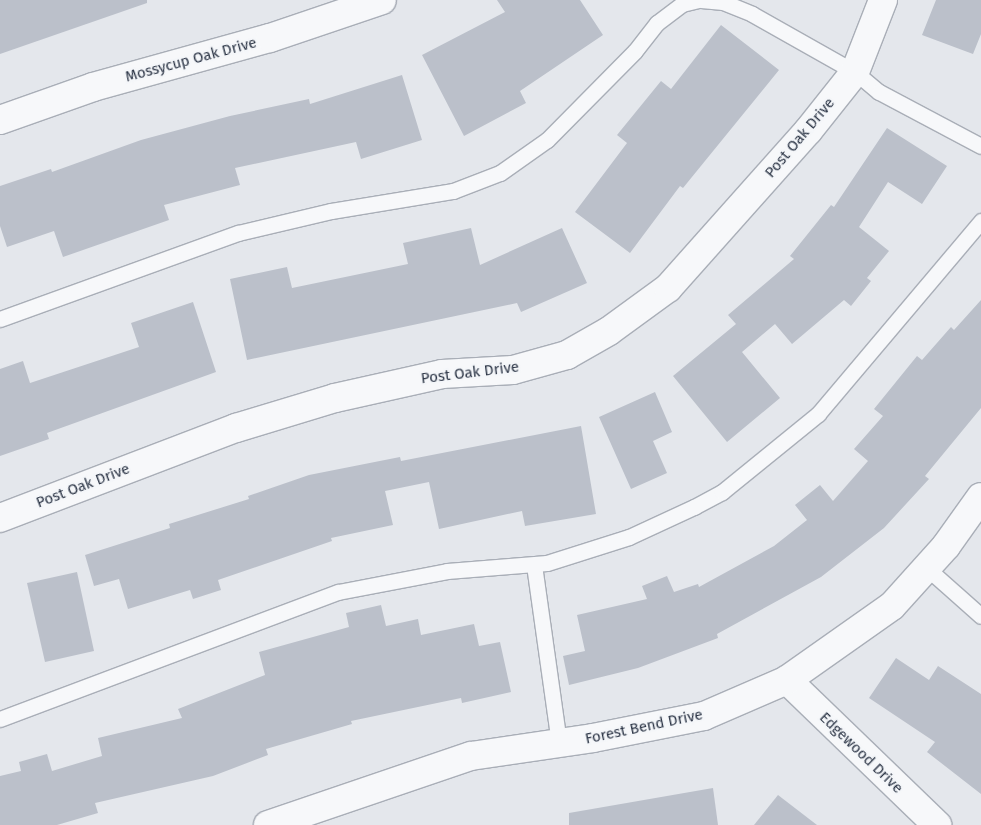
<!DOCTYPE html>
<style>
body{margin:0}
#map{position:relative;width:981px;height:825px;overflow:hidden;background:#e4e7ec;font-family:"Fira Sans",sans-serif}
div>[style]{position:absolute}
.building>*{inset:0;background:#bbc0ca}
.roads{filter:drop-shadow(1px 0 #a9aeb7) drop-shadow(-1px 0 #a9aeb7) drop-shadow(0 1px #a9aeb7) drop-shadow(0 -1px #a9aeb7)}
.lane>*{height:15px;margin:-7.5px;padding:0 7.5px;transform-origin:7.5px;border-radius:7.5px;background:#f7f8fa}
.street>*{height:28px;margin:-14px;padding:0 14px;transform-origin:14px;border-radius:14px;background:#f7f8fa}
span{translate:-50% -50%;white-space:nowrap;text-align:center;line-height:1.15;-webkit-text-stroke:4px #f4f6f9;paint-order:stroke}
.street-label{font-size:15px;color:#2b3445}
</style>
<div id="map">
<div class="building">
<i style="clip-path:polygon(0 0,147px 0,147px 3px,0 54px)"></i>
<i style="clip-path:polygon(497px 0,580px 0,603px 35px,520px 91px,526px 103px,464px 136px,422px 55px,505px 12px)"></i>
<i style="clip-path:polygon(936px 0,981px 0,981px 34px,973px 54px,922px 35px)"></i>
<i style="clip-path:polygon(721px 25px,779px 70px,683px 188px,680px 186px,630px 253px,575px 212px,627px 143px,617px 135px,661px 81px,671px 89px)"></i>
<i style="clip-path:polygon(402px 75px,422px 140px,361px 159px,356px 142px,235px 168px,240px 185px,164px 205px,169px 220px,63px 257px,54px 231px,7px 247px,0 226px,0 186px,51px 169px,52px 172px,141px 140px,230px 116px,309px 99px,310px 104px)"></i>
<i style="clip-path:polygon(887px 128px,947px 166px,922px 204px,888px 182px,859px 227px,889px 251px,867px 278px,871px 281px,851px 306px,844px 300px,792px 344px,775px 324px,742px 352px,780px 398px,727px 442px,673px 376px,736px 324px,728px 315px,794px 259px,790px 256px,831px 205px,834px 207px)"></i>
<i style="clip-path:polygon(471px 228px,480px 265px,562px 228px,587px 283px,521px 312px,517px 303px,247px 360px,230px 279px,287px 267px,292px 288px,408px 264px,403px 243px)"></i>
<i style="clip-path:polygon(981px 300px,981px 408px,925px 476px,929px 479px,884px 528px,821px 577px,717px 634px,718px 638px,638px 668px,569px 685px,563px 656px,585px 651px,577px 615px,647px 599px,642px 586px,667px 576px,674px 592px,698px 584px,699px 587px,774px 546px,807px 520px,795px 505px,820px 485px,833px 501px,868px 461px,854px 449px,883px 416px,874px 409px,917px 356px,922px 360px,951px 327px,954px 330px)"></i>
<i style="clip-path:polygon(193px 302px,216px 372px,47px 433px,49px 439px,0 456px,0 369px,23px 361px,30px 383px,139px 347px,131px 323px)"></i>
<i style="clip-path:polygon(655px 392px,672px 432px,653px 441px,667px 473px,631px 489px,599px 417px)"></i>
<i style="clip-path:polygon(581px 426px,596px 514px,525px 526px,522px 511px,439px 529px,429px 482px,385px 491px,393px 525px,331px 538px,332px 541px,218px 580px,221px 590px,193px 599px,190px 590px,128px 609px,119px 579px,94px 586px,85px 555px,170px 528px,169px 524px,249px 499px,248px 496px,309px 475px,400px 457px,401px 461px)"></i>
<i style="clip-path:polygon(77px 572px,94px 651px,45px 662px,27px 583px)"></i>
<i style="clip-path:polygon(381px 605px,386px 626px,418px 619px,421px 635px,474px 624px,479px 646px,500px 642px,511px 692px,462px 703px,461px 698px,351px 721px,352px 724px,266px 749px,268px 755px,213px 776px,95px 803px,98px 813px,57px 825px,0 825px,0 776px,21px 771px,19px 762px,47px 754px,52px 771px,102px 756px,98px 738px,182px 718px,178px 709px,265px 675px,259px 652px,349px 627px,346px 613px)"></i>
<i style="clip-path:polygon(896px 658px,929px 680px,938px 666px,981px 694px,981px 794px,927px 752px,935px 742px,869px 698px)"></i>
<i style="clip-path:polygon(713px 788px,718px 825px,569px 825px,569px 813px)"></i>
<i style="clip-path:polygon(778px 795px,817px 825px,754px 825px)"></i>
</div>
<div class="roads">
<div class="lane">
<i style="left:701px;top:0;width:22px;rotate:5deg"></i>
<i style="left:723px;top:2px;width:31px;rotate:22deg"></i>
<i style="left:752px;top:14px;width:118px;rotate:29.4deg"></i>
<i style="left:855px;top:72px;width:31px;rotate:40deg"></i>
<i style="left:879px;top:92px;width:115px;rotate:27.9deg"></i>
<i style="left:0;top:319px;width:253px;rotate:-19.9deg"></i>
<i style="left:238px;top:233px;width:96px;rotate:-13.3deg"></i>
<i style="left:331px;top:211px;width:124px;rotate:-9.3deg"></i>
<i style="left:453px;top:191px;width:50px;rotate:-21deg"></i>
<i style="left:500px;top:173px;width:57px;rotate:-35.1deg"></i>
<i style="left:547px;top:140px;width:125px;rotate:-45.3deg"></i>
<i style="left:635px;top:51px;width:36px;rotate:-52deg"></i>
<i style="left:657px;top:23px;width:31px;rotate:-37deg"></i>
<i style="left:682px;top:4px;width:16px;rotate:-14deg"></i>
<i style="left:534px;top:565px;width:180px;rotate:82deg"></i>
<i style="left:927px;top:568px;width:72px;rotate:41.6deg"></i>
<i style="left:0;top:719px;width:361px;rotate:-20.6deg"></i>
<i style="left:338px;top:592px;width:111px;rotate:-10.9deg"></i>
<i style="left:447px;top:571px;width:100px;rotate:-4.6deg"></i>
<i style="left:547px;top:563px;width:86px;rotate:-17.6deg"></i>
<i style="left:629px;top:537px;width:72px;rotate:-24.8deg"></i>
<i style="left:694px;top:507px;width:32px;rotate:-28deg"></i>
<i style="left:722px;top:492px;width:124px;rotate:-39.1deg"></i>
<i style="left:818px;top:414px;width:253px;rotate:-49.8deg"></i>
</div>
<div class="street">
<i style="left:0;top:120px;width:99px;rotate:-19.5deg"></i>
<i style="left:93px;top:87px;width:184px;rotate:-15.5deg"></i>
<i style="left:270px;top:38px;width:118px;rotate:-18.7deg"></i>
<i style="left:0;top:518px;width:253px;rotate:-20.9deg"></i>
<i style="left:236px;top:428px;width:103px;rotate:-16.9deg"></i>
<i style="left:335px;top:398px;width:110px;rotate:-12.6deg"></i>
<i style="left:442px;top:374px;width:71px;rotate:-3.2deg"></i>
<i style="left:513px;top:370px;width:56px;rotate:-15.5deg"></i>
<i style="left:567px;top:355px;width:48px;rotate:-29.7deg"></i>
<i style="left:609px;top:331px;width:73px;rotate:-36.1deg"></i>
<i style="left:668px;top:288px;width:210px;rotate:-48.3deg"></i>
<i style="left:808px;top:131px;width:75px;rotate:-51.5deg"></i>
<i style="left:855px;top:72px;width:77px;rotate:-68.7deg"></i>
<i style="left:787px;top:680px;width:209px;rotate:44deg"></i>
<i style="left:268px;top:825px;width:214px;rotate:-18.8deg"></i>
<i style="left:471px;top:756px;width:123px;rotate:-8.4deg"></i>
<i style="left:593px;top:738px;width:113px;rotate:-11.2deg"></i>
<i style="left:704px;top:716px;width:90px;rotate:-23.4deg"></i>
<i style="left:787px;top:680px;width:128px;rotate:-35.2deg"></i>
<i style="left:892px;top:606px;width:81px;rotate:-48deg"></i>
<i style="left:946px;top:546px;width:60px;rotate:-54.5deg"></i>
</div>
</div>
<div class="street-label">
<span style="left:191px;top:60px;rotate:-15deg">Mossycup Oak Drive</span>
<span style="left:800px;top:138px;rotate:-50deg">Post Oak Drive</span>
<span style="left:470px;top:373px;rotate:-7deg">Post Oak Drive</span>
<span style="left:83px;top:486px;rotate:-21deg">Post Oak Drive</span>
<span style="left:644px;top:727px;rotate:-12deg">Forest Bend Drive</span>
<span style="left:861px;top:753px;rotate:44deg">Edgewood Drive</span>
</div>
</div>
